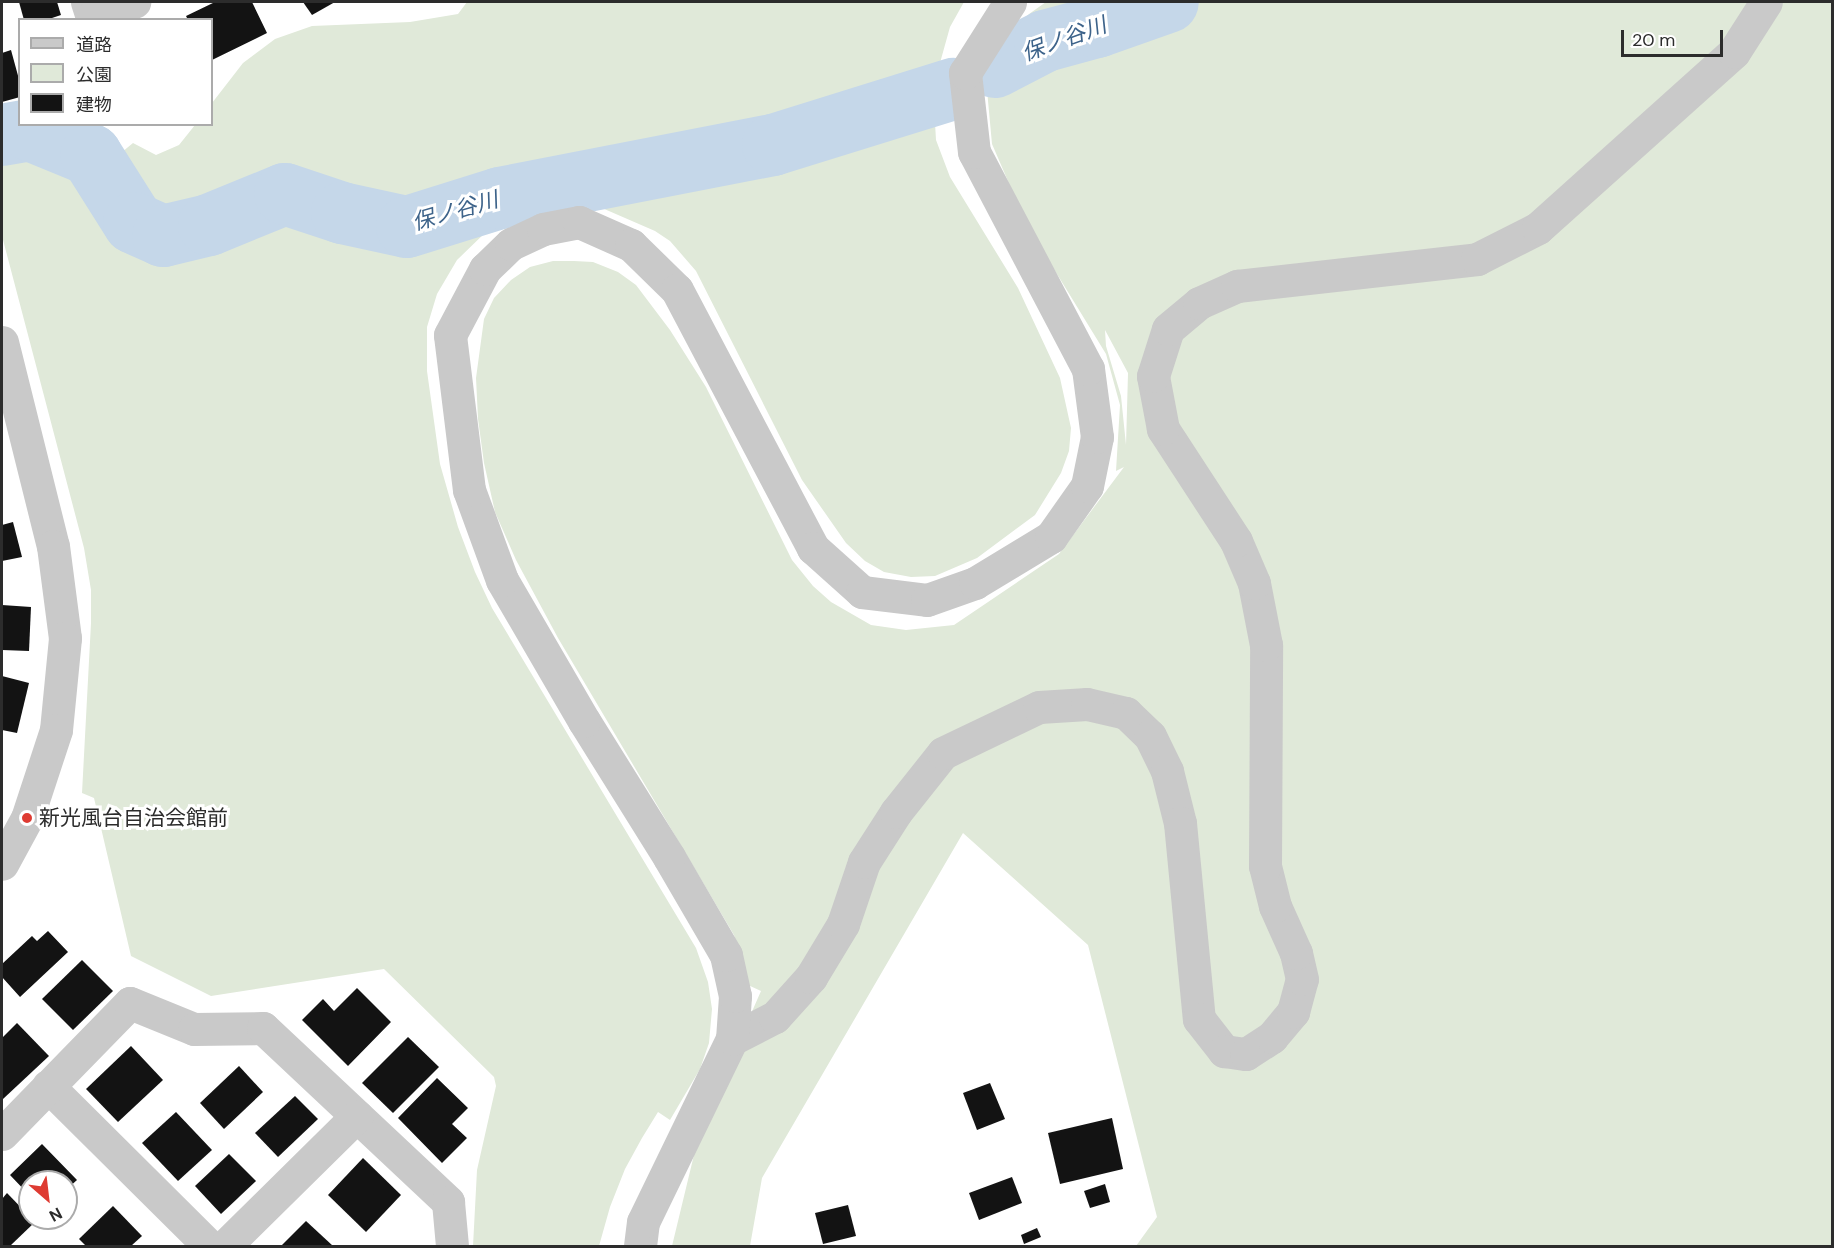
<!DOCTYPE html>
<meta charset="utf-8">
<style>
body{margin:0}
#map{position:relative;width:1834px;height:1248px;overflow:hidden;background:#fff;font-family:"DM Sans","Noto Sans JP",sans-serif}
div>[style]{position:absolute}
.green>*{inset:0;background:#e0e9d9}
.river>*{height:62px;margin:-31px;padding:0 31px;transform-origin:31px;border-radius:31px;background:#c5d7e9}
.building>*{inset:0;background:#131313}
.minor>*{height:33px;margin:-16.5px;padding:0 16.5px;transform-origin:16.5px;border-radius:16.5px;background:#c9c9c9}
.tertiary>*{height:33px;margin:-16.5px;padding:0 16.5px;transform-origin:16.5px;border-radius:16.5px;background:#c9c9c9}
.dots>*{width:16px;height:16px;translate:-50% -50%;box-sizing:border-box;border:3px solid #fff;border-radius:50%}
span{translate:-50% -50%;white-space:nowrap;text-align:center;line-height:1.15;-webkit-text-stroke:6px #fff;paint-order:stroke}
.poi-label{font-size:21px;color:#2c2c2c}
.left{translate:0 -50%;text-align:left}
.water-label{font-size:22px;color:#3d638a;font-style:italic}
.frame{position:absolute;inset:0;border:3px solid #2c2c2c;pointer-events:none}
.legend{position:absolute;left:18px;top:18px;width:195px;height:108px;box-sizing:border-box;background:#fff;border:2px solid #ababab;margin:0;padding:8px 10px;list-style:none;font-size:18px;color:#2c2c2c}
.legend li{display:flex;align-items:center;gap:12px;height:30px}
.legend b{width:30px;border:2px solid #ababab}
.north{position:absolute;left:18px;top:1170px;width:60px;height:60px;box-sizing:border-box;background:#fff;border:2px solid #ababab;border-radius:50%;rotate:152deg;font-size:16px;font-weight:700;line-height:24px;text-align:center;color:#2c2c2c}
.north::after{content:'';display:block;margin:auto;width:21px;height:27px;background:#de3b32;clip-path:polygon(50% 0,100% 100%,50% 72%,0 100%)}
.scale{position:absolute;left:1621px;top:30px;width:102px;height:27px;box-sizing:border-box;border:3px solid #2c2c2c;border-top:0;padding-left:8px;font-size:18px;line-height:21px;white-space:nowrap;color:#2c2c2c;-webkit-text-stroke:4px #fff;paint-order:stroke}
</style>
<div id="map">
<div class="green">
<i style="clip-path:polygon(467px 2px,964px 2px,950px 27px,933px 88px,936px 140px,950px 177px,1018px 288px,1060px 378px,1071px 428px,1069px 451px,1061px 473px,1035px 515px,977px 558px,935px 576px,911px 577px,884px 572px,865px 561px,846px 543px,802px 480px,696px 271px,670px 241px,655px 231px,602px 208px,559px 203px,526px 210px,488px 230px,457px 260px,437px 294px,427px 327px,427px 371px,440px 464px,458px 527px,475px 572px,492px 608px,696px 948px,708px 982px,712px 1009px,709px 1043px,700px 1069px,670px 1120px,658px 1112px,642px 1138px,625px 1169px,610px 1207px,599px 1246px,473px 1246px,477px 1170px,496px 1086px,494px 1077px,384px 969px,211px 996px,131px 956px,94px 798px,82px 793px,91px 623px,91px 590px,84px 548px,2px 236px,2px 154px,37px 147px,53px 150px,74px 162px,103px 193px,109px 216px,133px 235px,146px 235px,160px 227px,132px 209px,105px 166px,133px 143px,156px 155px,179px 145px,195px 125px,212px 124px,212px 103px,243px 63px,275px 39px,312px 26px,410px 22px,458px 14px)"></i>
<i style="clip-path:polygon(evenodd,1046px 2px,1832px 2px,1832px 1246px,1136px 1246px,1157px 1217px,1088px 945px,963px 833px,762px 1178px,750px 1246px,672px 1246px,700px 1130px,761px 991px,748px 985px,734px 935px,558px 638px,516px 560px,495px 512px,484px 463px,478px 419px,476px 378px,484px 319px,494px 298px,511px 280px,530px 267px,553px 261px,574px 261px,593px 262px,618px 272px,636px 285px,670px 330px,706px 387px,792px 560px,813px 586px,831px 602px,871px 625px,906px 630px,954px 625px,1059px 554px,1124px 467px,1116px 471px,1120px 405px,1106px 354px,1049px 261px,1011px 188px,992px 144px,987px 90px,995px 62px,1006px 40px,1029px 14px,1046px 2px,1105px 330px,1128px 373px,1126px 445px,1121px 396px,1106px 346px,1105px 330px)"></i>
</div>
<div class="river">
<i style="left:995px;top:67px;width:56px;rotate:-27.5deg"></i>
<i style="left:1045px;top:41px;width:54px;rotate:-15.1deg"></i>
<i style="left:1097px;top:27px;width:75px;rotate:-19.4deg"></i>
<i style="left:2px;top:135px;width:28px;rotate:-10deg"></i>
<i style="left:30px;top:130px;width:66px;rotate:22.3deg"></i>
<i style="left:91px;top:155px;width:80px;rotate:57.7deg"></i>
<i style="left:134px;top:223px;width:32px;rotate:24deg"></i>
<i style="left:163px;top:236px;width:47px;rotate:-13.4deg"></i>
<i style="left:209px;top:225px;width:82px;rotate:-22.2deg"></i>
<i style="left:285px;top:194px;width:60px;rotate:18.4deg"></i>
<i style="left:342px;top:213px;width:66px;rotate:12.2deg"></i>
<i style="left:407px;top:227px;width:97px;rotate:-17.3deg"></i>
<i style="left:500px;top:198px;width:278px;rotate:-11deg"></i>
<i style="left:773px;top:145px;width:189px;rotate:-17.3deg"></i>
</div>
<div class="building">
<i style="clip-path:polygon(19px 2px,57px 2px,61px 15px,46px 20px,24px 20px)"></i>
<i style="clip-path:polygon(215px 2px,252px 2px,267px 33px,212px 60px,212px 20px,188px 20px,186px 16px)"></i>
<i style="clip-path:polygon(303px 2px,335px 2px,312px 15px)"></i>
<i style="clip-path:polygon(11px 50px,20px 83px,20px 97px,2px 102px,2px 53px)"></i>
<i style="clip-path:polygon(13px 522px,22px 557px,2px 561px,2px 525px)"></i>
<i style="clip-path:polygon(2px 605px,31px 607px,29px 651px,2px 650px)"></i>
<i style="clip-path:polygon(2px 676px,29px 683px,17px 733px,2px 730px)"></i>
<i style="clip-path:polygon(48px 931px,68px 952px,20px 997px,2px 977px,2px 964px,32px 936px,37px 941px)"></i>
<i style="clip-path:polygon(82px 960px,113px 991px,73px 1030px,42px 999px)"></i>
<i style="clip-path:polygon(357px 988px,391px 1022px,348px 1066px,302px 1020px,323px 999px,334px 1011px)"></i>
<i style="clip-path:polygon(17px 1023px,49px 1056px,3px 1099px,2px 1038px)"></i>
<i style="clip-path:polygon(408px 1037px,439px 1067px,393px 1113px,362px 1083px)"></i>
<i style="clip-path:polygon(131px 1046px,163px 1080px,118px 1122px,86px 1089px)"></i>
<i style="clip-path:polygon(239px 1066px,263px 1092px,224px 1129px,200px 1103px)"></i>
<i style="clip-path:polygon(437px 1078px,468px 1108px,452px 1124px,467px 1138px,442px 1163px,398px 1118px)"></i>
<i style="clip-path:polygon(990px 1083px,1005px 1119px,977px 1130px,963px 1093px)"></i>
<i style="clip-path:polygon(295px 1096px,318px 1119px,278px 1157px,255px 1133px)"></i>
<i style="clip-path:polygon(176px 1112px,212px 1150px,178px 1181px,142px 1143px)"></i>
<i style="clip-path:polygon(1112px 1118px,1123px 1169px,1060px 1184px,1048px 1133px)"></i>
<i style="clip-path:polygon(42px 1144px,77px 1180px,66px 1190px,66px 1182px,30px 1182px,30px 1196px,10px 1175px)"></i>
<i style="clip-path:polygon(229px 1154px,256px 1181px,221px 1214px,195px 1186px)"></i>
<i style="clip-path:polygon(363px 1158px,401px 1195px,366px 1232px,328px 1195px)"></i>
<i style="clip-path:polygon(1012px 1177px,1022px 1203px,979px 1220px,969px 1193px)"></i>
<i style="clip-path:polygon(1105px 1184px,1110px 1202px,1090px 1208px,1084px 1191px)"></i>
<i style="clip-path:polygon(7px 1193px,35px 1222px,10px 1246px,2px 1246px,2px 1199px)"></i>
<i style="clip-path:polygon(848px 1205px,856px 1236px,823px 1244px,815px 1213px)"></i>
<i style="clip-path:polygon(113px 1206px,142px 1236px,131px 1246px,86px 1246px,79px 1239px)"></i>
<i style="clip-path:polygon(306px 1221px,333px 1246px,281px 1246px)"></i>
<i style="clip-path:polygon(1037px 1228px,1041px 1237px,1024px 1244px,1021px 1235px)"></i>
</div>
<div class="minor">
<i style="left:87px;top:2px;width:16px;rotate:72deg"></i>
<i style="left:92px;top:17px;width:45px;rotate:-19.7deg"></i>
<i style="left:732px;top:1039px;width:48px;rotate:-27.1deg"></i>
<i style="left:775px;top:1017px;width:54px;rotate:-48deg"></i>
<i style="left:811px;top:977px;width:62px;rotate:-58.9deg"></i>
<i style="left:843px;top:924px;width:65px;rotate:-71.3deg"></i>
<i style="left:864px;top:862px;width:59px;rotate:-57.4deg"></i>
<i style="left:896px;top:812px;width:75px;rotate:-51.5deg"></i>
<i style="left:943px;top:753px;width:106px;rotate:-25.6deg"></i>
<i style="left:1039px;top:707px;width:48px;rotate:-3.6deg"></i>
<i style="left:1087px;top:704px;width:40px;rotate:13deg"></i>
<i style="left:1126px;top:713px;width:33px;rotate:44deg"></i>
<i style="left:1150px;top:736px;width:39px;rotate:64deg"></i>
<i style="left:1167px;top:771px;width:54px;rotate:76deg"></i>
<i style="left:1180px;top:823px;width:197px;rotate:84.5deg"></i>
<i style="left:1199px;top:1019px;width:41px;rotate:52deg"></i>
<i style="left:1224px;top:1051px;width:22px;rotate:8deg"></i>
<i style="left:1246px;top:1054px;width:31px;rotate:-33deg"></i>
<i style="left:1272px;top:1037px;width:33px;rotate:-50deg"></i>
<i style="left:1293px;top:1012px;width:34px;rotate:-75deg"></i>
<i style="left:1302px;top:979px;width:27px;rotate:-103deg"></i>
<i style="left:1296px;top:953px;width:51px;rotate:-114.1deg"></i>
<i style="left:1275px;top:906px;width:41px;rotate:-104deg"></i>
<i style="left:1265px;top:866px;width:221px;rotate:-89.7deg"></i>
<i style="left:1266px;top:645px;width:63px;rotate:-101deg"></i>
<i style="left:1254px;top:583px;width:46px;rotate:-113.2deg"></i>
<i style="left:1236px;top:541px;width:134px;rotate:-123.1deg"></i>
<i style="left:1163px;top:429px;width:54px;rotate:-100.7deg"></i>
<i style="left:1153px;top:376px;width:49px;rotate:-72.3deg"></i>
<i style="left:1168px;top:329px;width:40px;rotate:-40deg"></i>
<i style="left:1199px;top:303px;width:42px;rotate:-24.1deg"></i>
<i style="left:1237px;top:286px;width:242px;rotate:-6.4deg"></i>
<i style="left:1477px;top:259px;width:68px;rotate:-26.9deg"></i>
<i style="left:1538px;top:228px;width:263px;rotate:-41.9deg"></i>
<i style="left:1734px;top:52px;width:59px;rotate:-57.4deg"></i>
<i style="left:48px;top:1086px;width:227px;rotate:44.8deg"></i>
<i style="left:2px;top:1134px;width:183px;rotate:-45.7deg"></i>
<i style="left:130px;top:1003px;width:69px;rotate:22.1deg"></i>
<i style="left:194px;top:1029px;width:69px;rotate:-0.8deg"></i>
<i style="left:263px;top:1028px;width:254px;rotate:43.2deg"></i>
<i style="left:448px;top:1202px;width:44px;rotate:84.8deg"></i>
<i style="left:225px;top:1246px;width:185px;rotate:-44.6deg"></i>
</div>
<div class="tertiary">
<i style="left:2px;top:342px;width:210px;rotate:76deg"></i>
<i style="left:53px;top:546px;width:93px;rotate:82.6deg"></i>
<i style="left:65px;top:638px;width:92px;rotate:95.6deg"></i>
<i style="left:56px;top:730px;width:93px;rotate:108.2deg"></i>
<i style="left:27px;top:818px;width:52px;rotate:118.5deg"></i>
<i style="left:640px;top:1246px;width:24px;rotate:-83deg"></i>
<i style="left:643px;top:1222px;width:203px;rotate:-64.1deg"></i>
<i style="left:732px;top:1039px;width:43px;rotate:-86deg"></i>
<i style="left:735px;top:996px;width:42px;rotate:-102.4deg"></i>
<i style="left:726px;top:955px;width:113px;rotate:-120.2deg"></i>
<i style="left:669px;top:857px;width:160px;rotate:-122deg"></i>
<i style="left:584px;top:721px;width:163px;rotate:-120.2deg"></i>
<i style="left:502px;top:580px;width:96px;rotate:-110.1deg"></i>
<i style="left:469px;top:490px;width:156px;rotate:-97deg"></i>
<i style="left:450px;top:335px;width:75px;rotate:-62.1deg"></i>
<i style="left:485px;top:269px;width:36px;rotate:-44deg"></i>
<i style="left:511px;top:244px;width:35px;rotate:-25deg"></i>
<i style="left:543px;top:229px;width:37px;rotate:-11deg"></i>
<i style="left:579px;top:222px;width:57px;rotate:23.9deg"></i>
<i style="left:631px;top:245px;width:64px;rotate:44.4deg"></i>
<i style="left:677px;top:290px;width:292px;rotate:62.2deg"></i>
<i style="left:813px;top:548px;width:66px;rotate:41.9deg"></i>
<i style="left:862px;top:592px;width:65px;rotate:7deg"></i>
<i style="left:927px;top:600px;width:51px;rotate:-19.5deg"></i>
<i style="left:975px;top:583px;width:89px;rotate:-31.2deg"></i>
<i style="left:1051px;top:537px;width:62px;rotate:-54.8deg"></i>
<i style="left:1087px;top:486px;width:50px;rotate:-78.5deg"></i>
<i style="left:1097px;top:437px;width:69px;rotate:-97.5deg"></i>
<i style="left:1088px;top:369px;width:245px;rotate:-117.7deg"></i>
<i style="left:974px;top:152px;width:80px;rotate:-96.5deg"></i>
<i style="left:965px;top:73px;width:84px;rotate:-57.6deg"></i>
</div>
<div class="dots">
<i style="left:27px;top:818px;background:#de3b32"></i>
</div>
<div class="poi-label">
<span class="left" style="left:39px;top:818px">新光風台自治会館前</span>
</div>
<div class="water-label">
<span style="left:1064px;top:39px;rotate:-20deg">保ノ谷川</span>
<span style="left:455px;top:211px;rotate:-16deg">保ノ谷川</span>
</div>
<div class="frame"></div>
<ul class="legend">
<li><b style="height:8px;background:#c9c9c9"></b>道路</li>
<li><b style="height:16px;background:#e0e9d9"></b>公園</li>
<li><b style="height:16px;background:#131313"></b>建物</li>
</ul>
<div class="north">N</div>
<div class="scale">20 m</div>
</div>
